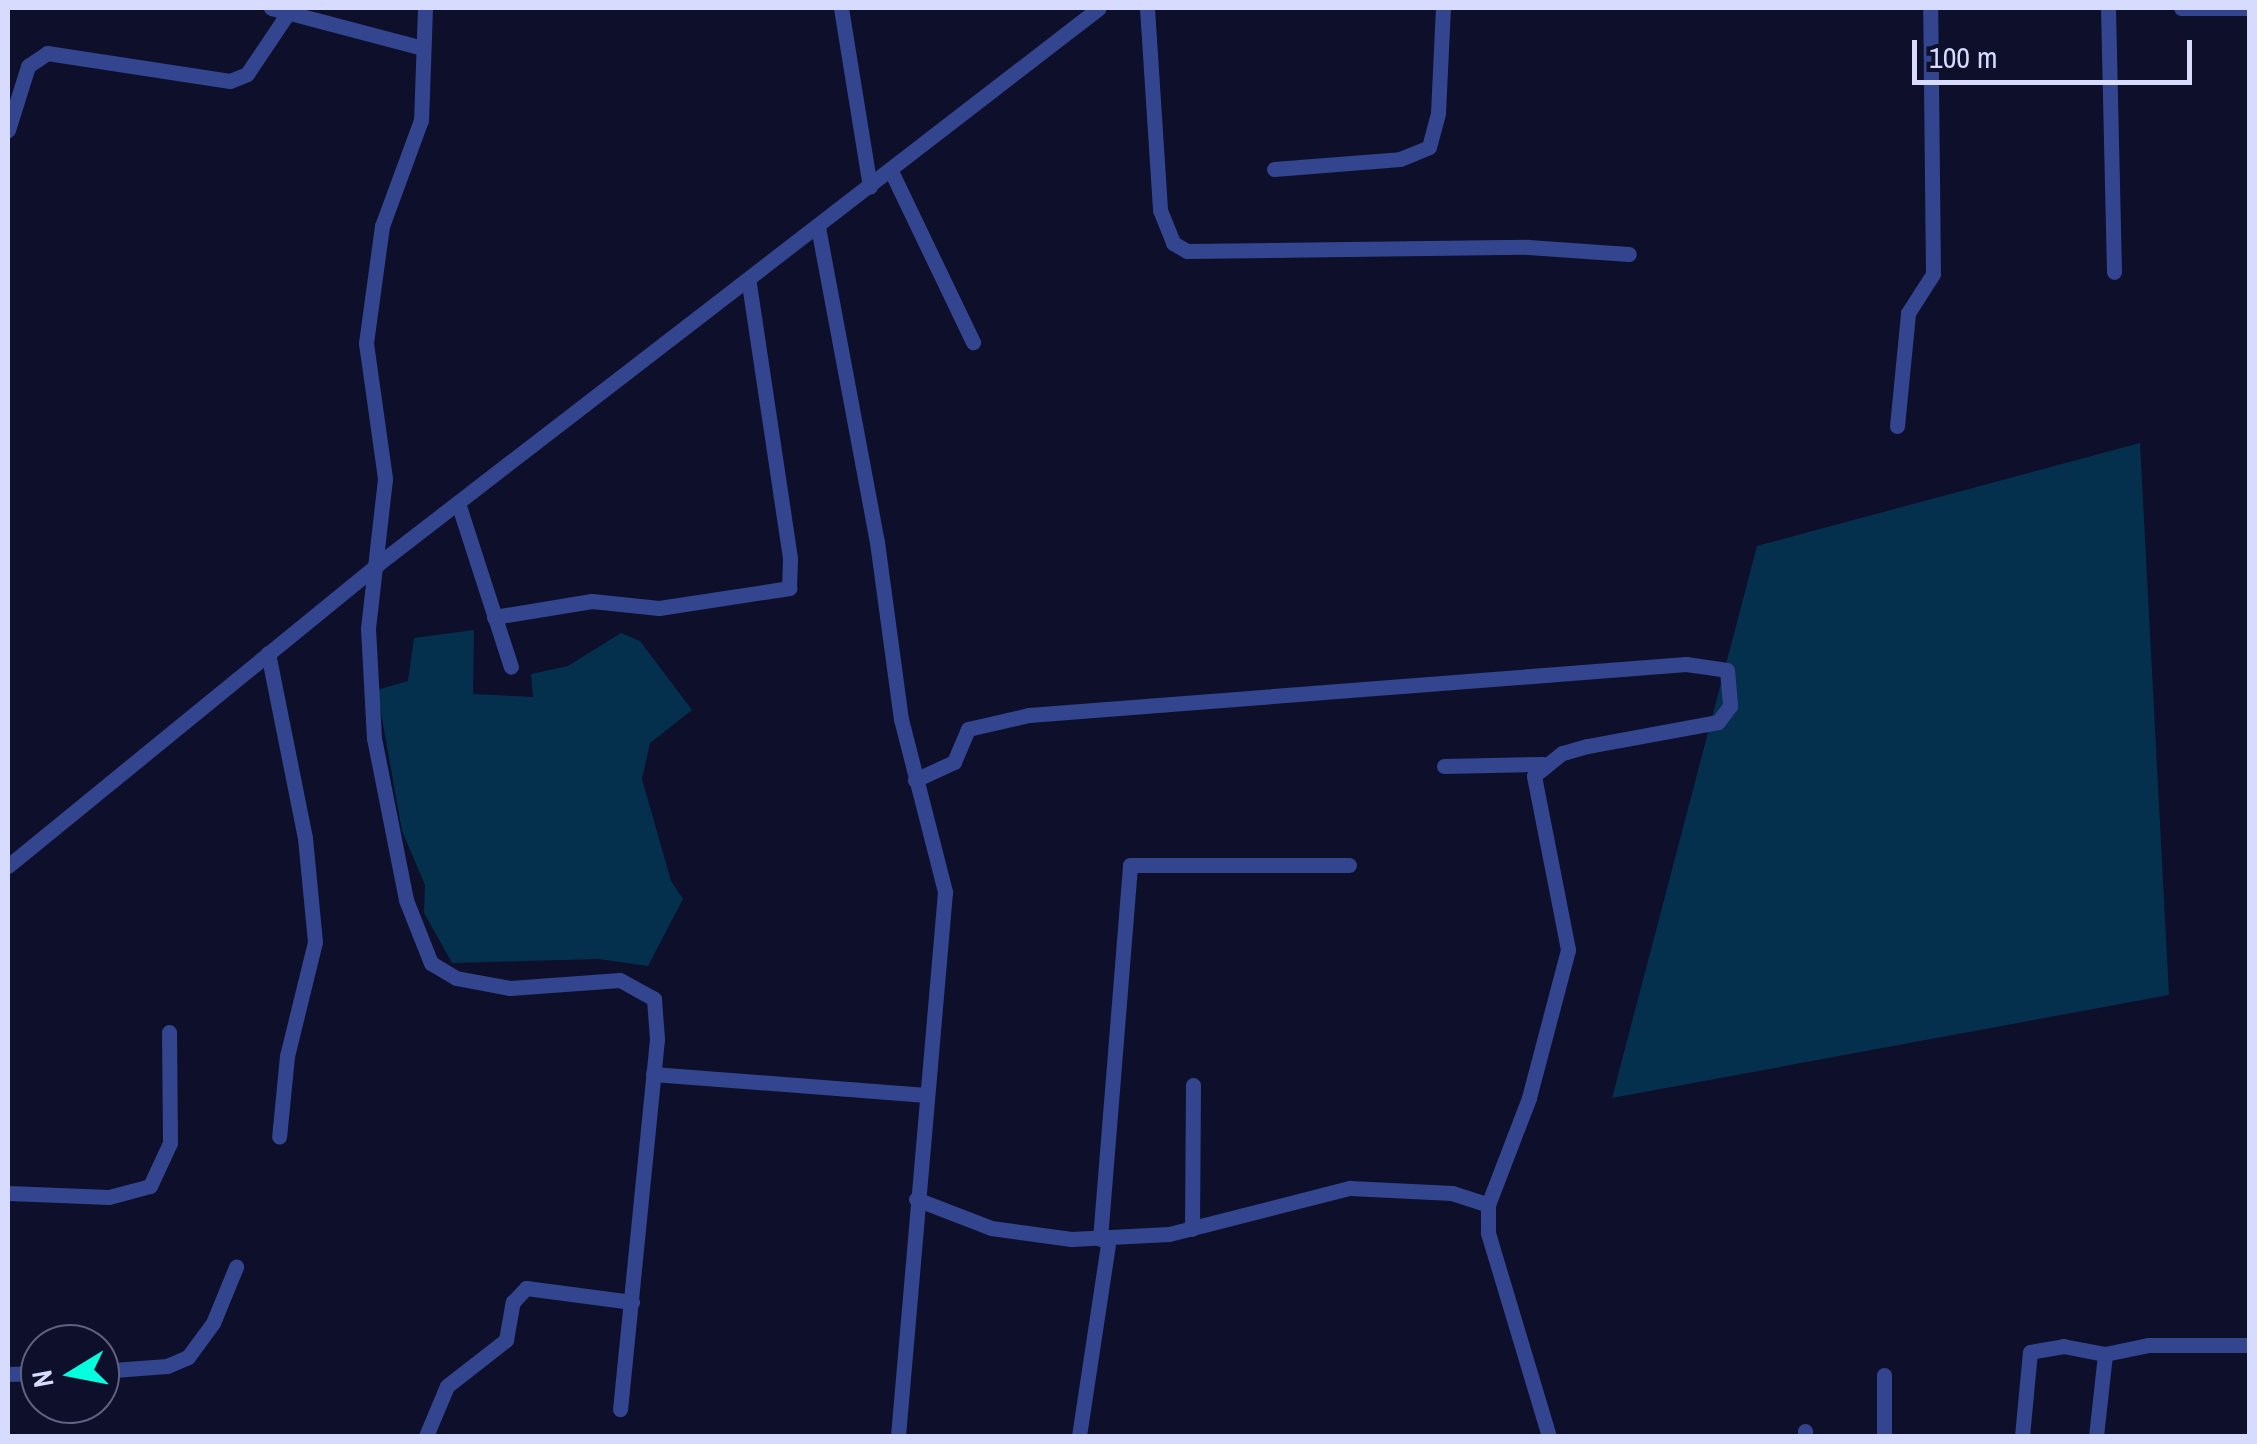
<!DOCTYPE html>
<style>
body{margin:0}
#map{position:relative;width:2257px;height:1444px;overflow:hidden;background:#0d0f2b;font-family:"Archivo Narrow",sans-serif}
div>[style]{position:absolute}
.water>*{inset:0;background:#04304d}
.street>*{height:15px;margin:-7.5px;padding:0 7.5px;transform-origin:7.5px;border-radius:7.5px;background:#33458f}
span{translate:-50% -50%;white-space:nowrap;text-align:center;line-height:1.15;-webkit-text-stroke:9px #0d0f2b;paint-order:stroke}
.frame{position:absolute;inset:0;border:10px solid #d7dcff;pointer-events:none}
.north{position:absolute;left:20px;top:1324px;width:100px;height:100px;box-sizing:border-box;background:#0d0f2b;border:2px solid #5e6180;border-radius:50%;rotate:260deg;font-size:28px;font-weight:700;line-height:40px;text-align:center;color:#d7dcff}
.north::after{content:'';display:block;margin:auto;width:35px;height:45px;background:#03ffdd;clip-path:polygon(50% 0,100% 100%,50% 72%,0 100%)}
.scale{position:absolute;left:1912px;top:40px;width:280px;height:45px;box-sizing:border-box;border:5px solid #d7dcff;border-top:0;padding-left:12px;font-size:30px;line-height:35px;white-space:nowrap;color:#d7dcff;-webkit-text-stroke:8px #0d0f2b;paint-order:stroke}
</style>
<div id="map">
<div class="water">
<i style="clip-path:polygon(2140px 443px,2169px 995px,1612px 1098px,1757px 546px)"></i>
<i style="clip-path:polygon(474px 630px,473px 694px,533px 697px,531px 674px,568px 666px,621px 633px,640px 641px,692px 710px,650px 743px,642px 779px,671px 881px,683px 899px,648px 966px,599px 959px,452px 963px,424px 913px,425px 885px,402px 831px,377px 690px,408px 681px,414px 638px)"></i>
</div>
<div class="street">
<i style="left:271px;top:8px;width:156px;rotate:14.8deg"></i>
<i style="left:425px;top:8px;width:112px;rotate:92deg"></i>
<i style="left:421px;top:120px;width:113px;rotate:110.2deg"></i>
<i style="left:382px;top:226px;width:118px;rotate:97.8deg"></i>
<i style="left:366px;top:343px;width:137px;rotate:82deg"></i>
<i style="left:385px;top:479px;width:150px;rotate:96.5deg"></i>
<i style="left:368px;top:628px;width:110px;rotate:86.9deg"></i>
<i style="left:374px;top:738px;width:165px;rotate:78.8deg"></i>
<i style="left:406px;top:900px;width:68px;rotate:68.4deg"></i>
<i style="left:431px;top:963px;width:29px;rotate:31deg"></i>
<i style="left:456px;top:978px;width:55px;rotate:10.5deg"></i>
<i style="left:510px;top:988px;width:110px;rotate:-4.2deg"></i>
<i style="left:620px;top:980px;width:39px;rotate:29deg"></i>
<i style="left:654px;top:999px;width:40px;rotate:85.7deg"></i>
<i style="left:657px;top:1039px;width:372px;rotate:95.7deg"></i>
<i style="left:841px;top:8px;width:181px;rotate:80.8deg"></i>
<i style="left:1147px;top:8px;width:202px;rotate:86.3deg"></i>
<i style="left:1160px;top:210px;width:35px;rotate:68deg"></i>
<i style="left:1173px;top:243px;width:16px;rotate:30deg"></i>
<i style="left:1187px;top:251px;width:341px;rotate:-0.7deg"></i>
<i style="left:1528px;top:247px;width:101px;rotate:4deg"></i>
<i style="left:2108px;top:8px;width:264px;rotate:88.7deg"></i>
<i style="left:2181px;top:8px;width:69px"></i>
<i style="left:8px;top:130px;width:67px;rotate:-72.6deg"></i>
<i style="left:28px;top:66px;width:23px;rotate:-34deg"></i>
<i style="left:47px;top:53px;width:185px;rotate:8.7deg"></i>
<i style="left:230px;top:81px;width:18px;rotate:-22deg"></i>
<i style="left:247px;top:74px;width:73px;rotate:-56.1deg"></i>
<i style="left:1274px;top:169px;width:126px;rotate:-4.5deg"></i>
<i style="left:1400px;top:159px;width:31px;rotate:-22deg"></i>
<i style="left:1429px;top:147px;width:35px;rotate:-75deg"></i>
<i style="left:1438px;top:113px;width:105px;rotate:-87.3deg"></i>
<i style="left:891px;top:171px;width:190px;rotate:64.4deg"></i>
<i style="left:818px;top:227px;width:320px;rotate:79.4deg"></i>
<i style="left:877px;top:542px;width:179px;rotate:82.3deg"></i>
<i style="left:901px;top:719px;width:179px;rotate:75.7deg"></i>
<i style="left:945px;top:892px;width:546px;rotate:94.94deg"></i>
<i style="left:1897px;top:426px;width:114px;rotate:-84.4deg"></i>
<i style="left:1908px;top:313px;width:46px;rotate:-57.3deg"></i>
<i style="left:1933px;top:274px;width:266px;rotate:-90.6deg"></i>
<i style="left:458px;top:503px;width:172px;rotate:72.1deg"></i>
<i style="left:494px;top:617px;width:99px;rotate:-9.3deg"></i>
<i style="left:592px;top:601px;width:67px;rotate:6deg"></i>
<i style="left:659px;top:608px;width:132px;rotate:-8.7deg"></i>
<i style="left:789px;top:588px;width:30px;rotate:-88deg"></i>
<i style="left:790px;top:558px;width:278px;rotate:-98.5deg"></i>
<i style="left:268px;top:653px;width:189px;rotate:78.7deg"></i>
<i style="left:305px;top:838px;width:104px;rotate:84.5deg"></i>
<i style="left:315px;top:942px;width:117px;rotate:103.8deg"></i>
<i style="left:287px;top:1056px;width:81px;rotate:95.6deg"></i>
<i style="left:1444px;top:766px;width:99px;rotate:-1.2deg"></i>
<i style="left:915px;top:780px;width:43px;rotate:-24.8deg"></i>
<i style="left:954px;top:762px;width:36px;rotate:-67deg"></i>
<i style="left:968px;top:729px;width:63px;rotate:-12.9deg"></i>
<i style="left:1029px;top:715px;width:659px;rotate:-4.44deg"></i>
<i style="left:1686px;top:664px;width:41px;rotate:8.3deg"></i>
<i style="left:1727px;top:670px;width:36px;rotate:85deg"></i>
<i style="left:1730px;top:706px;width:20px;rotate:127deg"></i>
<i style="left:1718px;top:722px;width:133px;rotate:169.6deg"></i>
<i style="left:1587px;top:746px;width:26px;rotate:164deg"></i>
<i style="left:1562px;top:753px;width:36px;rotate:141deg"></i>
<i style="left:1534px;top:776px;width:177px;rotate:78.9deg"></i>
<i style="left:1568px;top:950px;width:153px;rotate:104.8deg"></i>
<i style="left:1529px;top:1098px;width:115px;rotate:111deg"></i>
<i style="left:1488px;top:1205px;width:28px;rotate:90deg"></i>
<i style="left:1488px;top:1233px;width:212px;rotate:73.3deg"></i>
<i style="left:8px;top:866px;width:478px;rotate:-39.2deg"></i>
<i style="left:378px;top:564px;width:910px;rotate:-37.64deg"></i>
<i style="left:653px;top:1074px;width:274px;rotate:4.4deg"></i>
<i style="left:8px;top:1193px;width:101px;rotate:2.3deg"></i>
<i style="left:109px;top:1197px;width:42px;rotate:-15deg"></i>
<i style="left:150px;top:1186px;width:47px;rotate:-65.1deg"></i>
<i style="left:170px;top:1143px;width:111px;rotate:-90.5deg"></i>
<i style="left:916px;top:1199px;width:80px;rotate:21.1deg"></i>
<i style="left:991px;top:1228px;width:81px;rotate:7.8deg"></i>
<i style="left:1071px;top:1239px;width:98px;rotate:-2.9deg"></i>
<i style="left:1169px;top:1234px;width:187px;rotate:-14.3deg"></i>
<i style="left:1350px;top:1188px;width:102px;rotate:2.8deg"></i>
<i style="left:1452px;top:1193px;width:38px;rotate:18deg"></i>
<i style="left:1192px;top:1229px;width:144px;rotate:-89.6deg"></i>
<i style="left:1100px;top:1239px;width:375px;rotate:-85.4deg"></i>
<i style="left:1130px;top:865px;width:219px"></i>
<i style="left:100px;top:1371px;width:67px;rotate:-4.3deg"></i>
<i style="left:167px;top:1366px;width:23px;rotate:-23deg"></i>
<i style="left:188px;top:1357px;width:42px;rotate:-53.7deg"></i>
<i style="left:213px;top:1323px;width:61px;rotate:-67.7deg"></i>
<i style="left:8px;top:1374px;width:32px;rotate:-2deg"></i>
<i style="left:426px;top:1436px;width:54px;rotate:-67.2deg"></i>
<i style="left:447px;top:1386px;width:75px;rotate:-37.9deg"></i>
<i style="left:506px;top:1340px;width:39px;rotate:-80deg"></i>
<i style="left:513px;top:1302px;width:19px;rotate:-47deg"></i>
<i style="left:526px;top:1288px;width:107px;rotate:7.5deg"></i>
<i style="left:1079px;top:1436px;width:200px;rotate:-81.4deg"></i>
<i style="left:1805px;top:1436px;width:5px;rotate:-90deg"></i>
<i style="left:1884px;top:1436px;width:61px;rotate:-90deg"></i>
<i style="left:2022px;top:1436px;width:84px;rotate:-84.6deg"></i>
<i style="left:2030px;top:1352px;width:34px;rotate:-10deg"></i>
<i style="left:2063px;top:1346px;width:43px;rotate:10.8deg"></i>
<i style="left:2096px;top:1436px;width:82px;rotate:-83.7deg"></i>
<i style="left:2105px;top:1354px;width:45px;rotate:-11.6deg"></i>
<i style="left:2149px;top:1345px;width:101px"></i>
</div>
<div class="frame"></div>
<div class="north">N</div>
<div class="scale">100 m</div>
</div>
